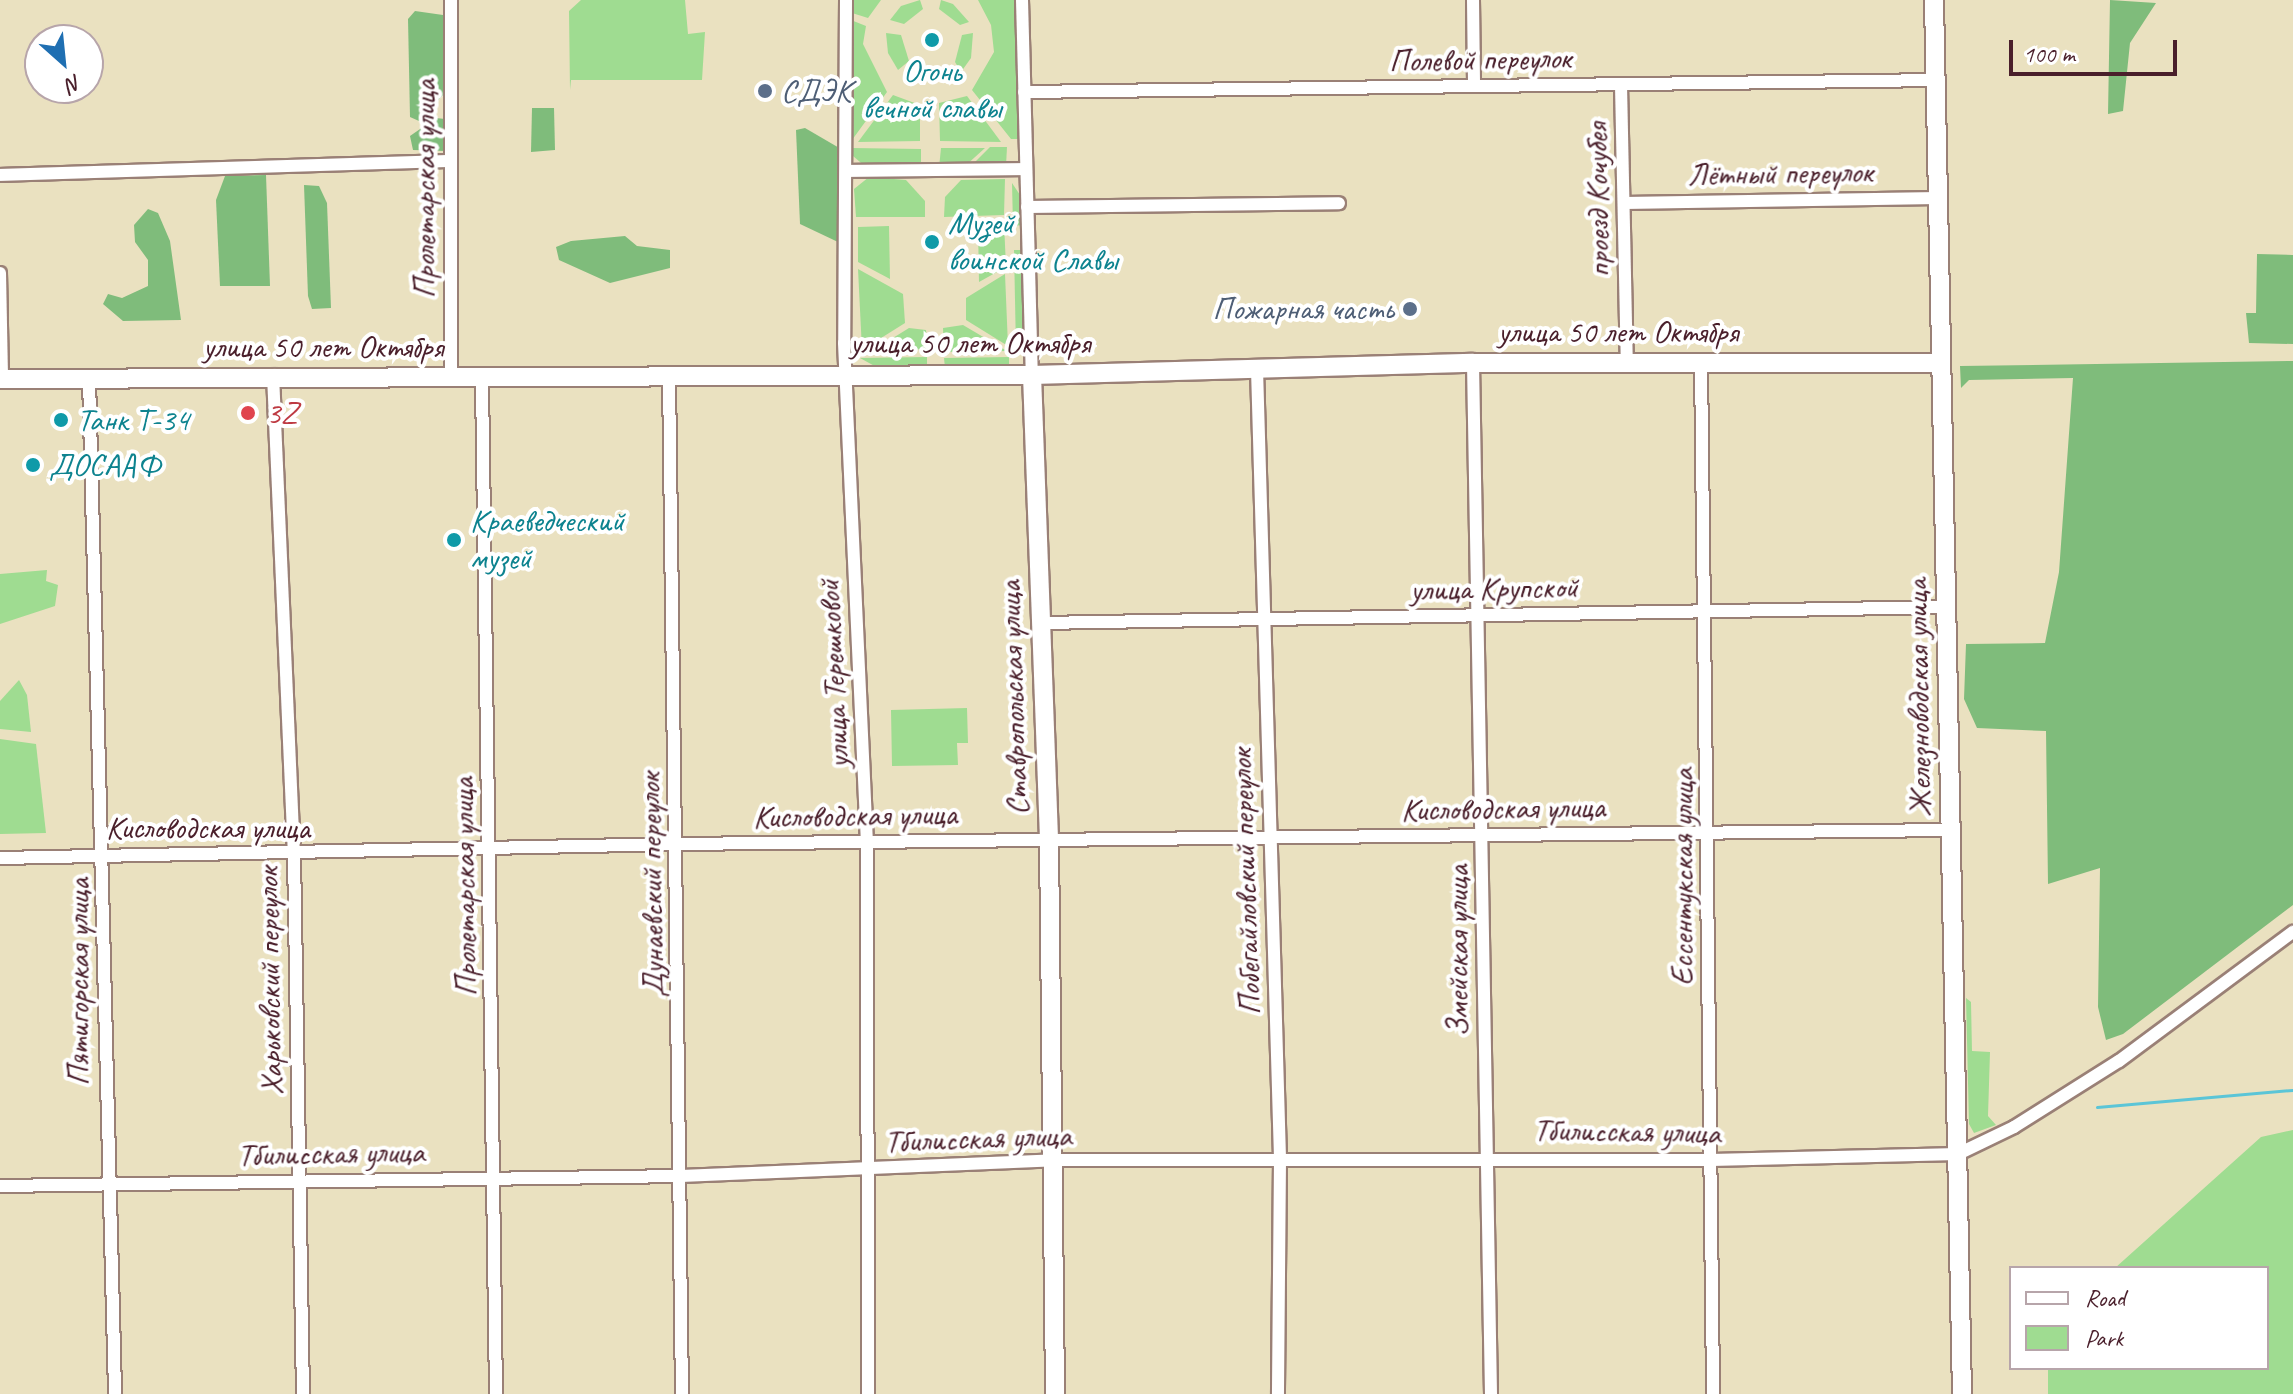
<!DOCTYPE html>
<meta charset="utf-8">
<style>
body{margin:0}
#map{position:relative;width:2293px;height:1394px;overflow:hidden;background:#eae1c0;font-family:Caveat,sans-serif}
div>[style]{position:absolute}
.green>*{inset:0;background:#9fdc91}
.forest>*{inset:0;background:#7fbc7b}
.stream>*{height:3px;margin:-1.5px;padding:0 1.5px;transform-origin:1.5px;border-radius:1.5px;background:#5bc5d7}
.roads{filter:drop-shadow(2px 0 #9a8076) drop-shadow(-2px 0 #9a8076) drop-shadow(0 2px #9a8076) drop-shadow(0 -2px #9a8076)}
.street>*{height:12px;margin:-6px;padding:0 6px;transform-origin:6px;border-radius:6px;background:#fff}
.secondary>*{height:18px;margin:-9px;padding:0 9px;transform-origin:9px;border-radius:9px;background:#fff}
.dots>*{width:22px;height:22px;translate:-50% -50%;box-sizing:border-box;border:4px solid #fff;border-radius:50%}
span{translate:-50% -50%;white-space:nowrap;text-align:center;line-height:1.15;-webkit-text-stroke:8px #fff;paint-order:stroke}
.street-label{font-size:32px;color:#4a1f2b}
.culture-label{font-size:32px;color:#0d838f}
.left{translate:0 -50%;text-align:left}
.service-label{font-size:32px;color:#4e5e75}
.right{translate:-100% -50%;text-align:right}
.health-label{font-size:32px;color:#be3a42}
.legend{position:absolute;left:2009px;top:1266px;width:260px;height:104px;box-sizing:border-box;background:#fff;border:2px solid #b7a5aa;margin:0;padding:10px 14px;list-style:none;font-size:24px;color:#4a1f2b}
.legend li{display:flex;align-items:center;gap:16px;height:40px}
.legend b{width:40px;border:2px solid #b7a5aa}
.north{position:absolute;left:24px;top:24px;width:80px;height:80px;box-sizing:border-box;background:#fff;border:2px solid #b7a5aa;border-radius:50%;rotate:153deg;font-size:22px;font-weight:700;line-height:32px;text-align:center;color:#4a1f2b}
.north::after{content:'';display:block;margin:auto;width:28px;height:36px;background:#1f6fb2;clip-path:polygon(50% 0,100% 100%,50% 72%,0 100%)}
.scale{position:absolute;left:2009px;top:40px;width:168px;height:36px;box-sizing:border-box;border:4px solid #4a1f2b;border-top:0;padding-left:10px;font-size:24px;line-height:28px;white-space:nowrap;color:#4a1f2b;-webkit-text-stroke:6px #fff;paint-order:stroke}
</style>
<div id="map">
<div class="green">
<i style="clip-path:polygon(581px 0,685px 0,688px 34px,705px 32px,702px 80px,571px 80px,570px 90px,569px 11px)"></i>
<i style="clip-path:polygon(852px 0,881px 0,868px 18px,852px 13px)"></i>
<i style="clip-path:polygon(920px 0,923px 9px,904px 24px,890px 20px,901px 6px)"></i>
<i style="clip-path:polygon(941px 0,953px 4px,969px 22px,960px 25px,939px 9px)"></i>
<i style="clip-path:polygon(978px 0,1015px 0,1019px 139px,1011px 139px,972px 90px,994px 52px,991px 25px)"></i>
<i style="clip-path:polygon(851px 20px,866px 26px,863px 44px,887px 92px,852px 140px)"></i>
<i style="clip-path:polygon(886px 33px,901px 35px,909px 61px,898px 70px,888px 53px)"></i>
<i style="clip-path:polygon(973px 33px,971px 58px,961px 72px,955px 62px,962px 35px)"></i>
<i style="clip-path:polygon(918px 66px,946px 67px,953px 80px,916px 82px,910px 79px)"></i>
<i style="clip-path:polygon(893px 95px,920px 105px,920px 141px,858px 142px)"></i>
<i style="clip-path:polygon(967px 96px,1001px 142px,940px 141px,939px 103px)"></i>
<i style="clip-path:polygon(990px 147px,1007px 147px,1006px 166px,970px 167px)"></i>
<i style="clip-path:polygon(852px 148px,921px 149px,921px 168px,867px 168px,853px 156px)"></i>
<i style="clip-path:polygon(941px 148px,985px 148px,964px 167px,939px 168px)"></i>
<i style="clip-path:polygon(869px 177px,906px 180px,925px 201px,925px 217px,856px 217px,854px 189px)"></i>
<i style="clip-path:polygon(1005px 179px,1004px 215px,944px 217px,945px 197px,961px 180px)"></i>
<i style="clip-path:polygon(1012px 183px,1022px 198px,1022px 225px,1013px 226px)"></i>
<i style="clip-path:polygon(1004px 223px,1006px 267px,979px 282px,978px 225px)"></i>
<i style="clip-path:polygon(889px 226px,890px 279px,858px 262px,858px 227px)"></i>
<i style="clip-path:polygon(1014px 250px,1022px 250px,1025px 353px,1016px 350px)"></i>
<i style="clip-path:polygon(858px 269px,903px 294px,905px 323px,862px 350px)"></i>
<i style="clip-path:polygon(1005px 274px,1008px 346px,966px 320px,966px 298px)"></i>
<i style="clip-path:polygon(963px 325px,1007px 351px,944px 352px,943px 328px)"></i>
<i style="clip-path:polygon(909px 328px,926px 330px,928px 349px,872px 351px)"></i>
<i style="clip-path:polygon(927px 357px,927px 369px,880px 369px,860px 358px)"></i>
<i style="clip-path:polygon(1009px 357px,1009px 366px,945px 368px,944px 358px)"></i>
<i style="clip-path:polygon(47px 570px,46px 581px,58px 585px,55px 606px,0 624px,0 574px)"></i>
<i style="clip-path:polygon(19px 680px,27px 695px,31px 732px,0 729px,0 701px)"></i>
<i style="clip-path:polygon(967px 708px,968px 743px,957px 743px,958px 765px,892px 766px,891px 710px)"></i>
<i style="clip-path:polygon(0 739px,36px 744px,46px 833px,0 834px)"></i>
<i style="clip-path:polygon(1966px 998px,1971px 1002px,1972px 1051px,1990px 1052px,1988px 1116px,1996px 1125px,1974px 1133px,1969px 1124px)"></i>
<i style="clip-path:polygon(2293px 1130px,2293px 1394px,2048px 1394px,2048px 1368px,2267px 1368px,2267px 1268px,2115px 1268px,2261px 1137px)"></i>
</div>
<div class="forest">
<i style="clip-path:polygon(2110px 0,2156px 3px,2130px 43px,2123px 111px,2108px 114px)"></i>
<i style="clip-path:polygon(415px 11px,443px 15px,445px 93px,419px 121px,410px 117px,408px 19px)"></i>
<i style="clip-path:polygon(532px 108px,554px 108px,555px 150px,531px 152px)"></i>
<i style="clip-path:polygon(436px 118px,445px 119px,446px 151px,413px 150px,410px 136px)"></i>
<i style="clip-path:polygon(805px 128px,841px 149px,838px 242px,800px 224px,796px 130px)"></i>
<i style="clip-path:polygon(266px 175px,270px 286px,220px 286px,216px 200px,225px 176px)"></i>
<i style="clip-path:polygon(304px 185px,319px 186px,327px 203px,331px 308px,312px 309px,308px 296px)"></i>
<i style="clip-path:polygon(148px 209px,158px 213px,170px 241px,181px 320px,123px 321px,103px 304px,108px 294px,122px 298px,148px 286px,148px 260px,135px 242px,134px 225px)"></i>
<i style="clip-path:polygon(625px 236px,637px 246px,670px 250px,670px 268px,610px 283px,559px 260px,556px 247px,571px 241px)"></i>
<i style="clip-path:polygon(2257px 254px,2293px 255px,2293px 344px,2249px 343px,2246px 313px,2256px 313px)"></i>
<i style="clip-path:polygon(2293px 361px,2293px 905px,2123px 1034px,2106px 1040px,2098px 1007px,2100px 868px,2048px 884px,2046px 731px,1977px 728px,1964px 699px,1966px 644px,2045px 643px,2059px 572px,2073px 378px,1969px 380px,1961px 388px,1960px 366px)"></i>
</div>
<div class="stream">
<i style="left:2097px;top:1107px;width:197px;rotate:-5deg"></i>
</div>
<div class="roads">
<div class="street">
<i style="left:846px;top:0;width:343px;rotate:90.3deg"></i>
<i style="left:844px;top:343px;width:501px;rotate:87.37deg"></i>
<i style="left:867px;top:843px;width:551px;rotate:89.9deg"></i>
<i style="left:1022px;top:0;width:375px;rotate:88.5deg"></i>
<i style="left:1473px;top:0;width:86px;rotate:89.3deg"></i>
<i style="left:1621px;top:85px;width:277px;rotate:88.8deg"></i>
<i style="left:1024px;top:92px;width:912px;rotate:-0.75deg"></i>
<i style="left:847px;top:171px;width:179px;rotate:-0.6deg"></i>
<i style="left:0;top:175px;width:450px;rotate:-1.8deg"></i>
<i style="left:1624px;top:203px;width:314px;rotate:-0.9deg"></i>
<i style="left:1027px;top:207px;width:312px;rotate:-0.7deg"></i>
<i style="left:0;top:273px;width:106px;rotate:88.9deg"></i>
<i style="left:1701px;top:361px;width:1033px;rotate:89.33deg"></i>
<i style="left:1473px;top:363px;width:1031px;rotate:89deg"></i>
<i style="left:1257px;top:369px;width:791px;rotate:88.33deg"></i>
<i style="left:1280px;top:1160px;width:234px;rotate:90.5deg"></i>
<i style="left:273px;top:375px;width:478px;rotate:87.5deg"></i>
<i style="left:294px;top:853px;width:541px;rotate:89.05deg"></i>
<i style="left:669px;top:375px;width:1019px;rotate:89.27deg"></i>
<i style="left:89px;top:378px;width:1016px;rotate:88.53deg"></i>
<i style="left:451px;top:378px;width:378px;rotate:-90deg"></i>
<i style="left:482px;top:379px;width:1015px;rotate:89.21deg"></i>
<i style="left:1041px;top:623px;width:906px;rotate:-1.01deg"></i>
<i style="left:0;top:858px;width:678px;rotate:-1.18deg"></i>
<i style="left:678px;top:844px;width:1274px;rotate:-0.63deg"></i>
<i style="left:0;top:1186px;width:681px;rotate:-0.84deg"></i>
<i style="left:681px;top:1176px;width:374px;rotate:-2.4deg"></i>
<i style="left:1055px;top:1160px;width:656px"></i>
<i style="left:1711px;top:1160px;width:247px;rotate:-1.4deg"></i>
<i style="left:1958px;top:1154px;width:62px;rotate:-25.7deg"></i>
<i style="left:2014px;top:1127px;width:124px;rotate:-32.2deg"></i>
<i style="left:2119px;top:1061px;width:217px;rotate:-36.6deg"></i>
</div>
<div class="secondary">
<i style="left:1934px;top:0;width:1394px;rotate:88.85deg"></i>
<i style="left:1032px;top:375px;width:464px;rotate:87.9deg"></i>
<i style="left:1049px;top:839px;width:555px;rotate:89.38deg"></i>
<i style="left:0;top:379px;width:1032px;rotate:-0.22deg"></i>
<i style="left:1032px;top:375px;width:441px;rotate:-1.6deg"></i>
<i style="left:1473px;top:363px;width:468px"></i>
</div>
</div>
<div class="dots">
<i style="left:932px;top:40px;background:#0f9aa8"></i>
<i style="left:765px;top:91px;background:#5c6f8a"></i>
<i style="left:932px;top:242px;background:#0f9aa8"></i>
<i style="left:1410px;top:309px;background:#5c6f8a"></i>
<i style="left:248px;top:413px;background:#e0444e"></i>
<i style="left:61px;top:420px;background:#0f9aa8"></i>
<i style="left:33px;top:465px;background:#0f9aa8"></i>
<i style="left:454px;top:540px;background:#0f9aa8"></i>
</div>
<div class="street-label">
<span style="left:1480px;top:60px;rotate:-1deg">Полевой переулок</span>
<span style="left:1780px;top:174px;rotate:-1deg">Лётный переулок</span>
<span style="left:425px;top:189px;rotate:-90deg">Пролетарская улица</span>
<span style="left:1598px;top:200px;rotate:-91deg">проезд Кочубея</span>
<span style="left:1618px;top:332px">улица 50 лет Октября</span>
<span style="left:970px;top:343px">улица 50 лет Октября</span>
<span style="left:323px;top:347px">улица 50 лет Октября</span>
<span style="left:1494px;top:589px;rotate:-1deg">улица Крупской</span>
<span style="left:834px;top:674px;rotate:-93deg">улица Терешковой</span>
<span style="left:1014px;top:698px;rotate:-92deg">Ставропольская улица</span>
<span style="left:1919px;top:698px;rotate:-91deg">Железноводская улица</span>
<span style="left:1503px;top:809px;rotate:-1deg">Кисловодская улица</span>
<span style="left:855px;top:816px;rotate:-1deg">Кисловодская улица</span>
<span style="left:208px;top:828px">Кисловодская улица</span>
<span style="left:1683px;top:877px;rotate:-90deg">Ессентукская улица</span>
<span style="left:1246px;top:882px;rotate:-92deg">Побегайловский переулок</span>
<span style="left:652px;top:885px;rotate:-91deg">Дунаевский переулок</span>
<span style="left:465px;top:887px;rotate:-91deg">Пролетарская улица</span>
<span style="left:1458px;top:951px;rotate:-90deg">Змейская улица</span>
<span style="left:270px;top:981px;rotate:-91deg">Харьковский переулок</span>
<span style="left:79px;top:982px;rotate:-90deg">Пятигорская улица</span>
<span style="left:1627px;top:1132px;rotate:1deg">Тбилисская улица</span>
<span style="left:978px;top:1139px;rotate:-2deg">Тбилисская улица</span>
<span style="left:331px;top:1154px;rotate:-1deg">Тбилисская улица</span>
</div>
<div class="culture-label">
<span style="left:932px;top:90px">Огонь<br>вечной славы</span>
<span class="left" style="left:948px;top:242px">Музей<br>воинской Славы</span>
<span class="left" style="left:77px;top:420px">Танк Т-34</span>
<span class="left" style="left:49px;top:465px">ДОСААФ</span>
<span class="left" style="left:470px;top:540px">Краеведческий<br>музей</span>
</div>
<div class="service-label">
<span class="left" style="left:781px;top:91px">СДЭК</span>
<span class="right" style="left:1394px;top:309px">Пожарная часть</span>
</div>
<div class="health-label">
<span class="left" style="left:266px;top:413px">3Z</span>
</div>
<ul class="legend">
<li><b style="height:10px;background:#fff"></b>Road</li>
<li><b style="height:22px;background:#9fdc91"></b>Park</li>
</ul>
<div class="north">N</div>
<div class="scale">100 m</div>
</div>
